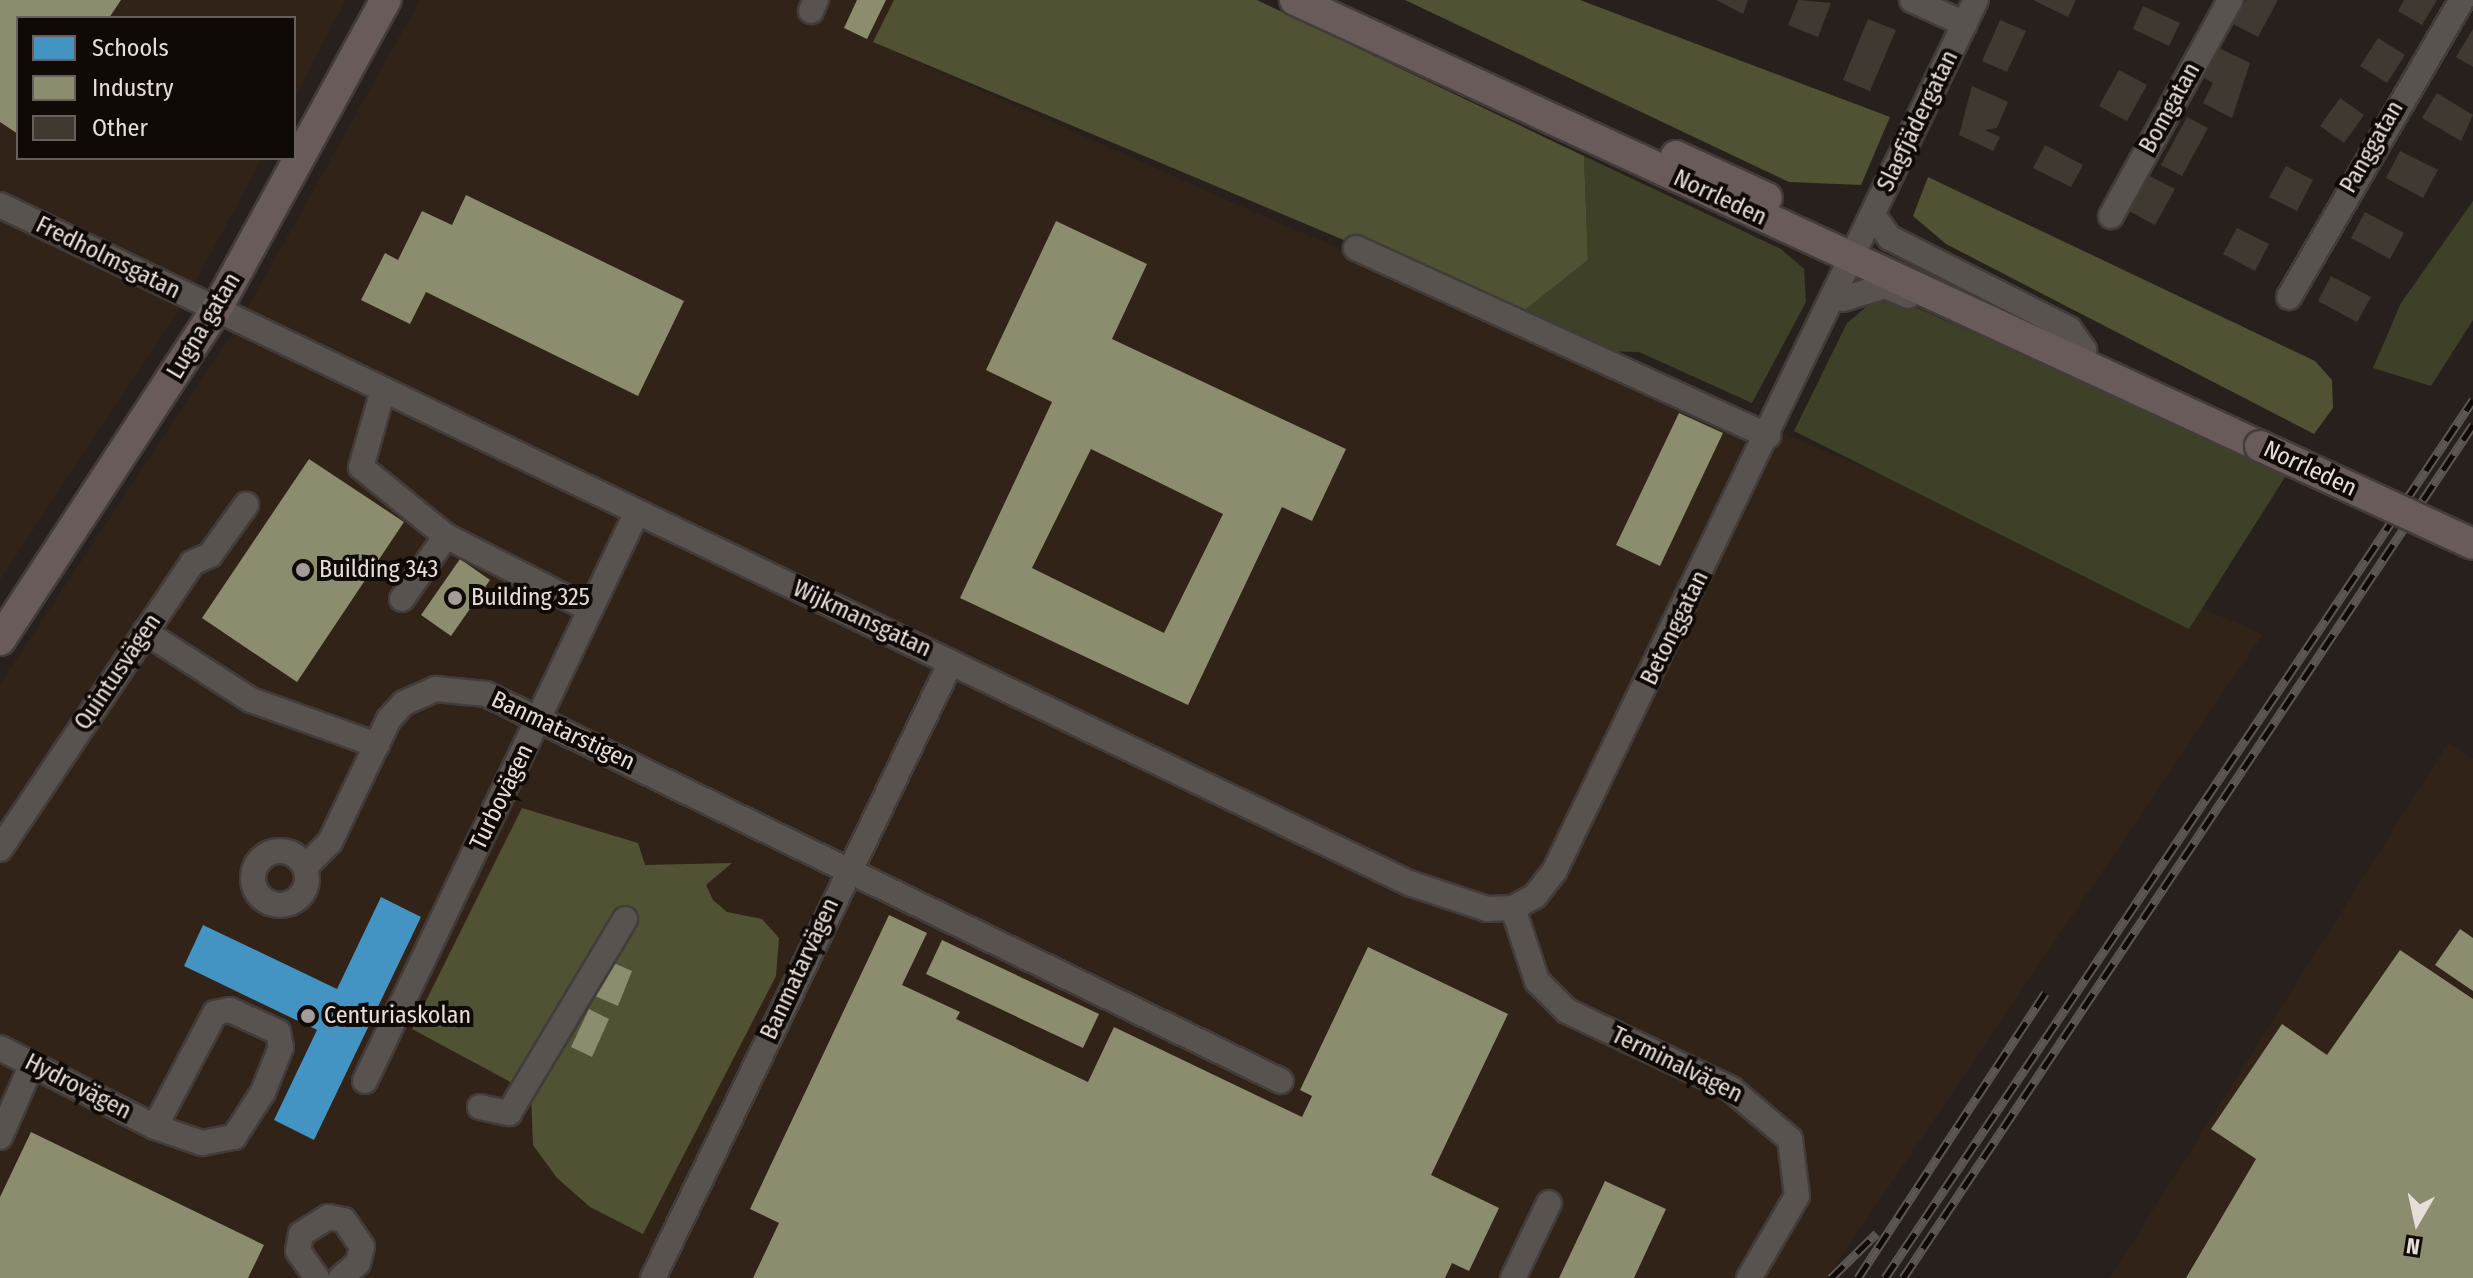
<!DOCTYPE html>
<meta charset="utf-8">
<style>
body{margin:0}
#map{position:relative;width:2473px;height:1278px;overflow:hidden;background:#27201c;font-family:"Fira Sans Condensed",sans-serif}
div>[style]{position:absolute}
.built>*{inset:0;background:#322319}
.green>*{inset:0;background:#3f4028}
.forest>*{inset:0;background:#515233}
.schools>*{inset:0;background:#4393c3}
.industry>*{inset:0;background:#8c8c6e}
.building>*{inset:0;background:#403932}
.roads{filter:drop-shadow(2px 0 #423c3a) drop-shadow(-2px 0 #423c3a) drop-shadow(0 2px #423c3a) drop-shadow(0 -2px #423c3a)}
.minor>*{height:24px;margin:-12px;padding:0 12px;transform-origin:12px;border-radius:12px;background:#595350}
.minor>.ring{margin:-12px;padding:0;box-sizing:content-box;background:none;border:24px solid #595350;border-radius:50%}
.major>*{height:30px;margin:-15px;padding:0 15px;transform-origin:15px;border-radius:15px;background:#685b59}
.rail>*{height:9px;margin-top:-4.5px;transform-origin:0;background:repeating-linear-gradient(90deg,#100a07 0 18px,#5d5753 0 36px);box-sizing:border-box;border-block:2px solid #5d5753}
.bridges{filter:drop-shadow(2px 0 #423c3a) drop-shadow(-2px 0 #423c3a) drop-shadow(0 2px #423c3a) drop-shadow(0 -2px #423c3a)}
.major-bridge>*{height:30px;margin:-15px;padding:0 15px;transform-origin:15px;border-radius:15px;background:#685b59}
.dots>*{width:22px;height:22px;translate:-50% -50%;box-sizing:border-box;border:4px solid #100a07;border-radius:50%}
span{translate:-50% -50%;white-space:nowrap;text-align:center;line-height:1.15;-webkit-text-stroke:8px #100a07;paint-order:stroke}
.street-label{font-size:24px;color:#e7deda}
.poi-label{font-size:24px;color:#e7deda}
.left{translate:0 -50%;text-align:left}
.legend{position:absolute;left:16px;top:16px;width:280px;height:144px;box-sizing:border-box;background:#100a07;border:2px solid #665f5b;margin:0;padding:10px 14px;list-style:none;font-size:24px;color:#e7deda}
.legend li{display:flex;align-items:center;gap:16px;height:40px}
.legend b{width:40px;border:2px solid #665f5b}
.north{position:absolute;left:2377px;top:1182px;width:80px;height:80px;-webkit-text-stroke:6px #100a07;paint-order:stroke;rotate:189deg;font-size:22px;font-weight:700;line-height:32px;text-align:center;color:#e7deda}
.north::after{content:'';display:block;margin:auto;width:28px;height:36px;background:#e7deda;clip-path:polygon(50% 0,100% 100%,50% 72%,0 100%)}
</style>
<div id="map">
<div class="built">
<i style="clip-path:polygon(0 0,346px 0,294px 98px,294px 18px,18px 18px,18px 158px,262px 158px,187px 298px,0 580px)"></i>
<i style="clip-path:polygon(420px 0,894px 0,873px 42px,1279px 223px,2263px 634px,1827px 1278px,0 1278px,0 684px,239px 323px)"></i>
<i style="clip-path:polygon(2448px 743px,2473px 759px,2473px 1278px,2110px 1278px)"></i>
</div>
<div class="green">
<i style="clip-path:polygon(1584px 156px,1781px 249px,1804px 269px,1806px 302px,1752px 403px,1639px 352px,1597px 351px,1520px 314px,1588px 260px)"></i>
<i style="clip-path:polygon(2473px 201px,2473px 320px,2431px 386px,2373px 368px,2401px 303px)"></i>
<i style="clip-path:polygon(1873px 301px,1911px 305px,2287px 474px,2189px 629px,1794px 431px,1847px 323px)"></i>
</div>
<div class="forest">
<i style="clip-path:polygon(894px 0,1257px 0,1584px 156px,1588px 260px,1520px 314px,873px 42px)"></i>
<i style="clip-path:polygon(1405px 0,1580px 0,1890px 117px,1861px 185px,1789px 182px)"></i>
<i style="clip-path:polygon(1928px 177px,2315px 361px,2332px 380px,2333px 408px,2314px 434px,1946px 244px,1913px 216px)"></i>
<i style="clip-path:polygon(522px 808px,638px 843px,645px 865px,732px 863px,706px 885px,713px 900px,727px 912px,762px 919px,779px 938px,776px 976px,643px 1234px,590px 1207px,557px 1178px,533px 1145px,531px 1093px,412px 1029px)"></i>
</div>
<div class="schools">
<i style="clip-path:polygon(381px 897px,421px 917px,314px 1140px,274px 1120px,317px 1030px,184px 966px,203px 925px,337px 989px)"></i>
</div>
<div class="industry">
<i style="clip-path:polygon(0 0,121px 0,109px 18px,18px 18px,18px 134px,0 122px)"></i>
<i style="clip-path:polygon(857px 0,886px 0,867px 39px,844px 28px)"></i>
<i style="clip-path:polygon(466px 195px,684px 301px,638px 396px,426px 292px,410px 324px,361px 300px,385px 253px,398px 260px,422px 211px,452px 225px)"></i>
<i style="clip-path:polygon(evenodd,1056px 221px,1147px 264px,1112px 339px,1346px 449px,1312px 521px,1282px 507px,1188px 705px,960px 598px,1052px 402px,986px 370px,1056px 221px,1091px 449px,1223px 514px,1164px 633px,1032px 568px,1091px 449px)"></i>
<i style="clip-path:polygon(1679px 413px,1723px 433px,1660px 566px,1616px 545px)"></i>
<i style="clip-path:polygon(309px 459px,404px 522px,297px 682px,202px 618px)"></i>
<i style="clip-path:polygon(460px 559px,490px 580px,451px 636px,421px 615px)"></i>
<i style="clip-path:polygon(889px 915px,927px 933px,902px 985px,960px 1012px,956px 1019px,1088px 1082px,1114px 1027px,1302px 1117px,1312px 1096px,1300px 1090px,1368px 947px,1508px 1014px,1431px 1175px,1499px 1208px,1469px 1271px,1452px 1263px,1445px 1278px,753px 1278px,779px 1223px,750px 1209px)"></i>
<i style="clip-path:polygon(2460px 929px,2473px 938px,2473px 991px,2435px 965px)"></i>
<i style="clip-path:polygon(942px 940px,1099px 1014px,1083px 1048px,926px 974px)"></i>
<i style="clip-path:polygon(2400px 950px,2473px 999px,2473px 1278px,2186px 1278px,2256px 1159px,2211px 1129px,2282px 1024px,2327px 1055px)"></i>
<i style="clip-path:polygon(609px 961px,632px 971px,618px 1006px,595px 996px)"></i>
<i style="clip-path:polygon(589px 1009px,609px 1019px,592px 1057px,571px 1047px)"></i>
<i style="clip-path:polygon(31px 1132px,264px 1245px,248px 1278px,0 1278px,0 1197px)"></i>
<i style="clip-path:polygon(1605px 1181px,1666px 1209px,1634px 1278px,1559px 1278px)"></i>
</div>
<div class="building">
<i style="clip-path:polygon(1716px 0,1748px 0,1743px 14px)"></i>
<i style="clip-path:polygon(1798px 0,1831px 3px,1818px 37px,1788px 25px)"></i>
<i style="clip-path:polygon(2033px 0,2076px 0,2068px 17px)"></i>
<i style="clip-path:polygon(2246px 0,2278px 0,2258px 37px,2233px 24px)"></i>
<i style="clip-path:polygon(2404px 0,2437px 0,2422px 25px,2398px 11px)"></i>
<i style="clip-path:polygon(2143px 6px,2180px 23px,2169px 46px,2133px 29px)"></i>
<i style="clip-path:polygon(1868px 19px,1896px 30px,1870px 91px,1843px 80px)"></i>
<i style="clip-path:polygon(2000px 20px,2026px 31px,2007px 72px,1982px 61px)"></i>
<i style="clip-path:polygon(2473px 29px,2473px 67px,2456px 57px)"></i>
<i style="clip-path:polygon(2378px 38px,2405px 55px,2387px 83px,2360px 66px)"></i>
<i style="clip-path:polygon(2219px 48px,2250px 63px,2232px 118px,2203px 103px,2213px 83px,2204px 78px)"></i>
<i style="clip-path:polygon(2119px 70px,2147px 85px,2127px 121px,2099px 106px)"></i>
<i style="clip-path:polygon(1972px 86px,2008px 102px,1997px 128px,1985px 130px,2000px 137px,1993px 151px,1959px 135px)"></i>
<i style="clip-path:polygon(2437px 93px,2473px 115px,2461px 141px,2422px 118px)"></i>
<i style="clip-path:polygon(2340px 98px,2364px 115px,2344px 143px,2320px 126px)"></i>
<i style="clip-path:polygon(2187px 117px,2208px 128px,2182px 176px,2161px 165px)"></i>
<i style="clip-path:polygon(2045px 145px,2083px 165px,2071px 187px,2033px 168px)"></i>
<i style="clip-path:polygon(2400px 151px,2438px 170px,2423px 198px,2386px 178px)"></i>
<i style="clip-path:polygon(2286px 166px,2313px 180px,2297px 211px,2269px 197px)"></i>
<i style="clip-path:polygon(2146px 174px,2175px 189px,2155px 225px,2127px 210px)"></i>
<i style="clip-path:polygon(2365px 212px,2404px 233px,2390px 259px,2351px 238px)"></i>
<i style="clip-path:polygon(2237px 228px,2269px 244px,2255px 271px,2223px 254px)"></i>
<i style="clip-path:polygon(2331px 276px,2371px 297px,2357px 322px,2318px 301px)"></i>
</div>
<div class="roads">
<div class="minor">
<i style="left:1912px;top:0;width:58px;rotate:24.4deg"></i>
<i style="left:811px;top:11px;width:12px;rotate:-66deg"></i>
<i style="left:0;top:205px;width:1564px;rotate:25.7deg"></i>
<i style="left:1409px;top:883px;width:82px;rotate:18.4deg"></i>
<i style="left:1487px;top:909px;width:26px;rotate:-2deg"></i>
<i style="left:1513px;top:908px;width:25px;rotate:-29deg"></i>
<i style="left:1535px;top:896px;width:31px;rotate:-52deg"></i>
<i style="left:1554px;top:872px;width:969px;rotate:-64.18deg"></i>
<i style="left:1873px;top:215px;width:29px;rotate:54deg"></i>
<i style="left:1890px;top:238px;width:201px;rotate:26.9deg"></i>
<i style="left:2069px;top:329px;width:26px;rotate:54deg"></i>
<i style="left:2111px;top:216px;width:247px;rotate:-61.1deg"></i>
<i style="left:1356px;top:248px;width:453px;rotate:24.5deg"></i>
<i style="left:2289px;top:297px;width:344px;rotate:-59.8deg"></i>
<i style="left:1843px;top:299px;width:44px;rotate:-17.2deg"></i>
<i style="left:1885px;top:286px;width:25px;rotate:23deg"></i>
<i style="left:383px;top:390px;width:80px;rotate:105.9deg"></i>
<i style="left:361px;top:467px;width:109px;rotate:39.1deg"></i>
<i style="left:402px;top:599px;width:77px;rotate:-55.1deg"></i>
<i style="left:446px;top:536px;width:161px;rotate:27deg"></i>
<i style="left:145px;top:632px;width:126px;rotate:32.7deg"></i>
<i style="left:251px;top:700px;width:134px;rotate:19.7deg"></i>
<i style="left:0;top:849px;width:344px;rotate:-56.1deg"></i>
<i style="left:192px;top:563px;width:20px;rotate:-24deg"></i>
<i style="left:210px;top:555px;width:62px;rotate:-54.2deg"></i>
<i class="ring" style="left:253px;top:851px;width:30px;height:30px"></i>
<i style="left:306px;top:866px;width:34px;rotate:-45deg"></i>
<i style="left:330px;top:842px;width:136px;rotate:-64.4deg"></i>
<i style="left:389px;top:719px;width:22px;rotate:-47deg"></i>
<i style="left:404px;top:703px;width:35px;rotate:-24deg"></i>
<i style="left:436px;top:689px;width:50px;rotate:5.7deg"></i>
<i style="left:486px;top:694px;width:884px;rotate:25.96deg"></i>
<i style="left:1513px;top:908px;width:77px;rotate:71.8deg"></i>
<i style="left:1537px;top:981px;width:42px;rotate:45deg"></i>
<i style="left:1567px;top:1011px;width:182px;rotate:25.4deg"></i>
<i style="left:1731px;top:1089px;width:77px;rotate:40.3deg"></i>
<i style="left:1790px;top:1139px;width:57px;rotate:83deg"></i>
<i style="left:1797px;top:1196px;width:95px;rotate:120.3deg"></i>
<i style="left:0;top:1048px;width:174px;rotate:27deg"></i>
<i style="left:155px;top:1127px;width:50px;rotate:18.8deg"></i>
<i style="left:202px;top:1143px;width:33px;rotate:-11deg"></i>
<i style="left:234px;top:1137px;width:54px;rotate:-57.2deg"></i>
<i style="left:263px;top:1092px;width:48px;rotate:-68.2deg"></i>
<i style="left:281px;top:1047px;width:15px;rotate:-101deg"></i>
<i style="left:278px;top:1032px;width:53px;rotate:-155.4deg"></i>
<i style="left:230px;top:1010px;width:15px;rotate:169deg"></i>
<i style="left:215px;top:1013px;width:129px;rotate:117.8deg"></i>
<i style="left:365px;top:1081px;width:631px;rotate:-64.45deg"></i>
<i style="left:480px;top:1107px;width:30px;rotate:12deg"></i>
<i style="left:509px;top:1113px;width:226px;rotate:-59.1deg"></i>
<i style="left:0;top:1137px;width:80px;rotate:-66.3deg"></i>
<i style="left:317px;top:1278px;width:33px;rotate:-125deg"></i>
<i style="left:298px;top:1251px;width:17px;rotate:-80deg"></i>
<i style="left:301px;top:1234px;width:32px;rotate:-32deg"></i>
<i style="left:328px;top:1217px;width:16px;rotate:11deg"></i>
<i style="left:344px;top:1220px;width:32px;rotate:56deg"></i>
<i style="left:362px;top:1247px;width:16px;rotate:104deg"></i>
<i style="left:358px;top:1263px;width:23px;rotate:139deg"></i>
<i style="left:653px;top:1278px;width:684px;rotate:-64.18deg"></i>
<i style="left:1513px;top:1278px;width:83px;rotate:-64.4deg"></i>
</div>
<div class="major">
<i style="left:1295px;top:0;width:1063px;rotate:24.81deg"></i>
<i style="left:1676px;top:156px;width:100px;rotate:24.8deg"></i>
<i style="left:0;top:640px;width:394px;rotate:-56.8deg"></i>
<i style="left:216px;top:310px;width:354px;rotate:-61.3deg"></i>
</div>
</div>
<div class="rail">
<i style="left:1831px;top:1278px;width:64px;rotate:-44.4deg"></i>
<i style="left:1858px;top:1278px;width:341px;rotate:-56.7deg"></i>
<i style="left:1885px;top:1278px;width:1057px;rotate:-56.19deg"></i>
<i style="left:1903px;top:1278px;width:1026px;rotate:-56.25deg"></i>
</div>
<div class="bridges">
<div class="major-bridge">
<i style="left:2260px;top:446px;width:234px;rotate:24.7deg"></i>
</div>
</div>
<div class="dots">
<i style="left:303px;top:570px;background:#a49c98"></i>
<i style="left:455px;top:598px;background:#a49c98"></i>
<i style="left:308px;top:1016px;background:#a49c98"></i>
</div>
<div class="street-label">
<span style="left:2170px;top:108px;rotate:-61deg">Bomgatan</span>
<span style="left:1918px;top:121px;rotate:-64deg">Slagfjädergatan</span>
<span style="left:2372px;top:147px;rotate:-60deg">Panggatan</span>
<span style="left:1720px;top:198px;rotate:25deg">Norrleden</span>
<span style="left:108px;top:258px;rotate:26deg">Fredholmsgatan</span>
<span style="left:204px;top:326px;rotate:-59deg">Lugna gatan</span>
<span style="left:2310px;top:469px;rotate:25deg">Norrleden</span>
<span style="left:862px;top:619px;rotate:25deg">Wijkmansgatan</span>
<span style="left:1675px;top:628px;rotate:-64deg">Betonggatan</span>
<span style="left:118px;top:672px;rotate:-56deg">Quintusvägen</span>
<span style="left:563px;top:731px;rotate:25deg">Banmatarstigen</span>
<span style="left:502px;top:797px;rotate:-64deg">Turbovägen</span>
<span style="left:800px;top:969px;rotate:-65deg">Banmatarvägen</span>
<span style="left:1677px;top:1065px;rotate:26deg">Terminalvägen</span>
<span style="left:78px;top:1087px;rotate:27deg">Hydrovägen</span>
</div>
<div class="poi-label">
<span class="left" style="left:319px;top:570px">Building 343</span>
<span class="left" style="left:471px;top:598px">Building 325</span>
<span class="left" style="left:324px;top:1016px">Centuriaskolan</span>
</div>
<ul class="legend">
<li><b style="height:22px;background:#4393c3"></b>Schools</li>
<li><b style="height:22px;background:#8c8c6e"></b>Industry</li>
<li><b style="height:22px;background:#403932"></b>Other</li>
</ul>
<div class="north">N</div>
</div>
